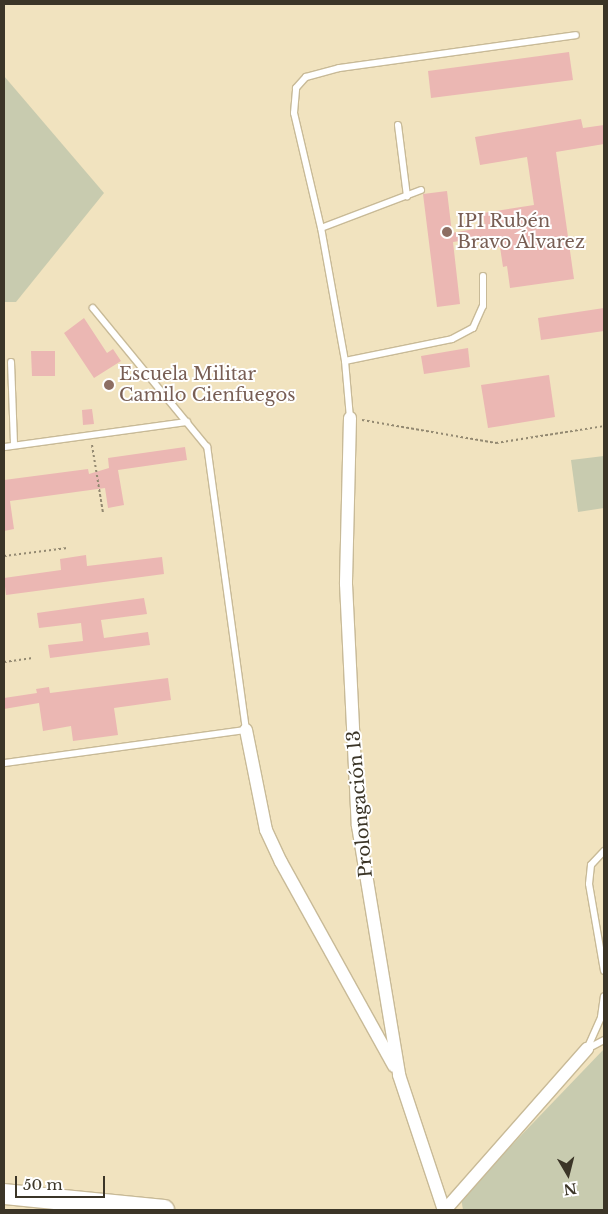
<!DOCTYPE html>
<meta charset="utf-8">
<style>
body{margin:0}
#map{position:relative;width:608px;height:1214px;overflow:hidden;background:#f1e3bf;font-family:"Libre Baskerville",serif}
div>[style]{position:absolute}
.green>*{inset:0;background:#c8cbaf}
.building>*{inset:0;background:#ebb7b3}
.path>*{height:2px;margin-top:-1px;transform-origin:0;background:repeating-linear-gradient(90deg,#938971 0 2.5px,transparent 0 5px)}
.roads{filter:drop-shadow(1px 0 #c8ba97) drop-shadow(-1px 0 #c8ba97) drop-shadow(0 1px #c8ba97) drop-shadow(0 -1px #c8ba97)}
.lane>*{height:6px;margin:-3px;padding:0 3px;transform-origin:3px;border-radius:3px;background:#fff}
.street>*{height:12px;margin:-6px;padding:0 6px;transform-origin:6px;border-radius:6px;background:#fff}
.primary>*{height:20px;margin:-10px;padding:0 10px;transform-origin:10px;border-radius:10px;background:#fff}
.dots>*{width:14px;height:14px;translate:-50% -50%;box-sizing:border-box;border:2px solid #fff;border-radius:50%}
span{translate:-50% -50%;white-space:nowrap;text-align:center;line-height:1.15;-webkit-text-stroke:4px #fff;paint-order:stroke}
.education-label{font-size:18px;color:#785e54}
.left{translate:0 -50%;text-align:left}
.street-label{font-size:18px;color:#3b3527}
.frame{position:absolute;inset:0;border:5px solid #3b3527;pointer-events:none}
.north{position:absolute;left:543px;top:1149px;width:50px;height:50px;-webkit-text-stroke:4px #fff;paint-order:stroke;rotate:172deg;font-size:14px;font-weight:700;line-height:20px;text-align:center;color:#3b3527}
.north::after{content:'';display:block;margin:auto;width:18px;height:22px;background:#3b3527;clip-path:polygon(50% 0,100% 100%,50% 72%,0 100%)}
.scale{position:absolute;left:15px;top:1176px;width:90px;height:22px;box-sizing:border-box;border:2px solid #3b3527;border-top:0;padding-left:6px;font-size:15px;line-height:18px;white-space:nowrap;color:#3b3527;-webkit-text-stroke:4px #fff;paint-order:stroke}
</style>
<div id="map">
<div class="green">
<i style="clip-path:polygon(4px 76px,104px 193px,16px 302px,4px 302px)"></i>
<i style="clip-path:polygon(604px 456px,604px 508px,578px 512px,571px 460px)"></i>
<i style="clip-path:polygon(604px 1049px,604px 1210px,463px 1210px,461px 1198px)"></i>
</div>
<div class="building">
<i style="clip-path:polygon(569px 52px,573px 80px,431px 98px,428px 71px)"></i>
<i style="clip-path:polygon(581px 119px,583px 128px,604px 125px,604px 144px,556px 152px,574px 279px,510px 288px,507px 266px,503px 267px,500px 247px,488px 249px,486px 237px,453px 242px,460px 304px,437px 307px,423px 194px,447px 191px,452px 233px,485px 227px,483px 213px,534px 205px,527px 157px,480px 165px,475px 137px)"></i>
<i style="clip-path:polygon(604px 308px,604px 331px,541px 340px,538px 318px)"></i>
<i style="clip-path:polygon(84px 318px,107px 353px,113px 349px,121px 361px,94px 378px,64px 333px)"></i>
<i style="clip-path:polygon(468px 348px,470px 367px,424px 374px,421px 356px)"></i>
<i style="clip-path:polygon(31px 351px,55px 351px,55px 376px,32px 376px)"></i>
<i style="clip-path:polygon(549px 375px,555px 417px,488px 428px,481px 385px)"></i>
<i style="clip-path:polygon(92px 409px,94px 424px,83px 425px,82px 410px)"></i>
<i style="clip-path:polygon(185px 447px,187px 460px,118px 470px,124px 505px,108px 508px,105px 488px,10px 501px,14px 529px,4px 531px,4px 480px,88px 469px,89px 474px,109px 468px,108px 458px)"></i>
<i style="clip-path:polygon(86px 555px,87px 566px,162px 557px,164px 574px,6px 595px,4px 578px,61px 570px,60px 559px)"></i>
<i style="clip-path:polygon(144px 598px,147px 614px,101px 620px,104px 638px,148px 632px,150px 645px,50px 658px,48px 645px,83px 641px,81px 623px,39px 628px,37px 613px)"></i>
<i style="clip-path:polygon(168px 678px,171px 700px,114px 708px,118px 735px,73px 741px,71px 726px,43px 731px,39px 703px,4px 709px,4px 698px,37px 693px,36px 689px,49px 687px,50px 693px)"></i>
</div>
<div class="path">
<i style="left:362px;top:420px;width:136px;rotate:9.7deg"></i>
<i style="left:496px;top:443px;width:109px;rotate:-8.9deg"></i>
<i style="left:92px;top:445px;width:69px;rotate:80.8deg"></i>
<i style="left:4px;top:556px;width:64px;rotate:-7.1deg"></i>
<i style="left:4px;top:662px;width:29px;rotate:-8deg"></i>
</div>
<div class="roads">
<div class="lane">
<i style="left:398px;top:125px;width:72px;rotate:82.8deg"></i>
<i style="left:321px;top:228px;width:107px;rotate:-20.8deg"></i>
<i style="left:345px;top:361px;width:109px;rotate:-11.6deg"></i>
<i style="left:452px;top:339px;width:24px;rotate:-28deg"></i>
<i style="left:473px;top:328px;width:24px;rotate:-66deg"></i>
<i style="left:483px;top:306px;width:30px;rotate:-90deg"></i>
<i style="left:11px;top:362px;width:83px;rotate:87.9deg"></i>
<i style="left:350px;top:418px;width:57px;rotate:-95deg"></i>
<i style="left:345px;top:361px;width:135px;rotate:-100.2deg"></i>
<i style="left:321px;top:228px;width:118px;rotate:-103.2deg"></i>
<i style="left:294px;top:113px;width:25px;rotate:-85deg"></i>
<i style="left:296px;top:88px;width:15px;rotate:-48deg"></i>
<i style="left:306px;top:77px;width:34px;rotate:-15deg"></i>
<i style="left:339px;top:68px;width:239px;rotate:-7.9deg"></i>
<i style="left:4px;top:447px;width:185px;rotate:-7.8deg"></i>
<i style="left:4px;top:763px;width:244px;rotate:-7.8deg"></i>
<i style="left:246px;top:730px;width:286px;rotate:-97.8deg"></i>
<i style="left:207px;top:447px;width:180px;rotate:-129.4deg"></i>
<i style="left:604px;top:851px;width:19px;rotate:133deg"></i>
<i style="left:591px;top:865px;width:19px;rotate:96deg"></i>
<i style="left:589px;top:884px;width:88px;rotate:80.2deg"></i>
<i style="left:587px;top:1049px;width:35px;rotate:-66deg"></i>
<i style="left:601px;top:1017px;width:21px;rotate:-82deg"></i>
<i style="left:587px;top:1049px;width:19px;rotate:-28deg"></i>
</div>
<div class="street">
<i style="left:350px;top:418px;width:166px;rotate:91.4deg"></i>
<i style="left:346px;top:584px;width:242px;rotate:87.2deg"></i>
<i style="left:358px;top:826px;width:252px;rotate:80.6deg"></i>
<i style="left:399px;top:1075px;width:142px;rotate:71.6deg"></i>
<i style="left:246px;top:730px;width:102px;rotate:78.7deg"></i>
<i style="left:266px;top:830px;width:35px;rotate:65deg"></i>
<i style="left:281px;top:862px;width:233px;rotate:61deg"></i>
<i style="left:445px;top:1210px;width:215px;rotate:-48.6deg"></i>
</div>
<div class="primary">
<i style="left:4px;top:1194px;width:161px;rotate:5.7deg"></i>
</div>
</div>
<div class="dots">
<i style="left:447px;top:232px;background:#8d6e63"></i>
<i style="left:109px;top:385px;background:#8d6e63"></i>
</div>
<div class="education-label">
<span class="left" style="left:457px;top:232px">IPI Rubén<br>Bravo Álvarez</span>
<span class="left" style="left:119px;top:385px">Escuela Militar<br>Camilo Cienfuegos</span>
</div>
<div class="street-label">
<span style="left:360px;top:804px;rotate:-95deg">Prolongación 13</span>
</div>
<div class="frame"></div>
<div class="north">N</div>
<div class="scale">50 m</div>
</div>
